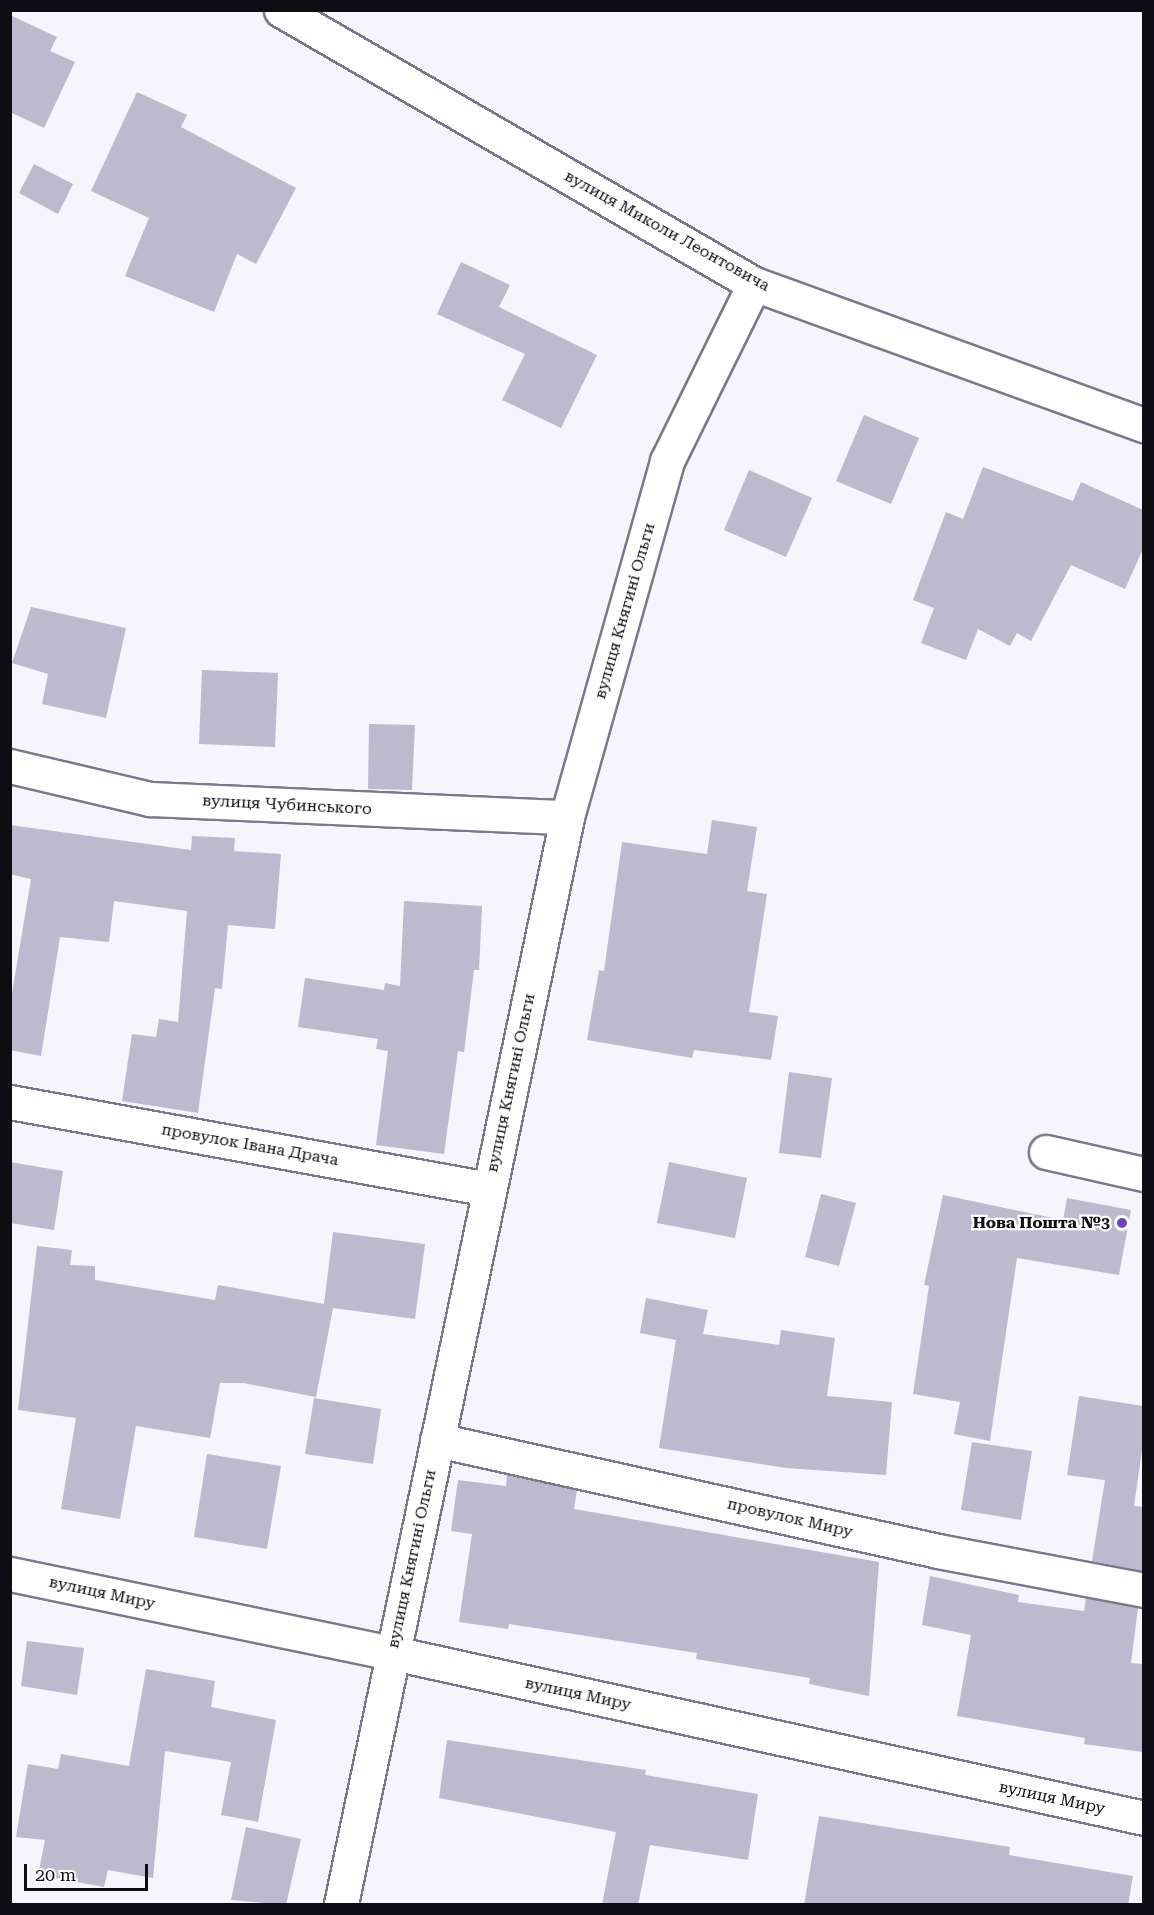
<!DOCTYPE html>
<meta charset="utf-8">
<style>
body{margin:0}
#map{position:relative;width:1154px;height:1915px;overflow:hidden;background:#f6f4fd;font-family:"Roboto Serif",serif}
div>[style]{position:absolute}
.building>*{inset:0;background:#bdb9ce}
.roads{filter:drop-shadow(2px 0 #7b778c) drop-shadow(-2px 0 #7b778c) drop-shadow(0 2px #7b778c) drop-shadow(0 -2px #7b778c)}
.street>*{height:33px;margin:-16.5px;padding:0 16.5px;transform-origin:16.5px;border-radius:16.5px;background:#fff}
.dots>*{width:16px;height:16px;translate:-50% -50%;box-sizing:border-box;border:3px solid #fff;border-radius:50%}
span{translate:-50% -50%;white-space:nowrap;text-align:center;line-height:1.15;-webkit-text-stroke:4.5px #fff;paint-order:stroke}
.street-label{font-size:16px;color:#0e0d14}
.poi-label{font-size:16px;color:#0e0d14;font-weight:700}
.right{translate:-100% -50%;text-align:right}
.frame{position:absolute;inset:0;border:12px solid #0e0d14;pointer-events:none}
.scale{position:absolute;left:24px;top:1864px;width:124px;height:27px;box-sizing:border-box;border:3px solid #0e0d14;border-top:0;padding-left:8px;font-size:18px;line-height:21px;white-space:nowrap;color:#0e0d14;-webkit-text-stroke:4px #fff;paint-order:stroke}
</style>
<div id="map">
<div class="building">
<i style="clip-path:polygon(10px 15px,57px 37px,50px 51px,75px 62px,44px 128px,10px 112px)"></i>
<i style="clip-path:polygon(137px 92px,187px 115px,181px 127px,296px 188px,256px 264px,237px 254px,214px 312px,125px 276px,149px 218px,91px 191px)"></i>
<i style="clip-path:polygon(34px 164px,73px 184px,58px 214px,19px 193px)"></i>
<i style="clip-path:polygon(461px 262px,510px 285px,499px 307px,597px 355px,561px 428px,502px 400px,525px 354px,437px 314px)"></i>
<i style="clip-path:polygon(864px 415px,919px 438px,891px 504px,836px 481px)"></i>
<i style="clip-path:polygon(983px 467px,1073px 501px,1081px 482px,1143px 510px,1143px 549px,1125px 589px,1071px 565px,1031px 641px,1017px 633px,1010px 646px,978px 629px,966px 660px,921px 643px,934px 608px,913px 600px,946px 512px,963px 519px)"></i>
<i style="clip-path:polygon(749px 470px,812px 498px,786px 557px,724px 530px)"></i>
<i style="clip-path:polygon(31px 607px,126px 628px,106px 718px,42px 704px,48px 674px,12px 663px)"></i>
<i style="clip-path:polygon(202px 670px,278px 673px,275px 747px,199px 744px)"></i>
<i style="clip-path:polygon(369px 724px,415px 725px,412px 790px,368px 789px)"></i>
<i style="clip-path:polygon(712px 820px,757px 827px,747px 891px,767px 894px,749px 1012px,778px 1016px,771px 1060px,694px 1050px,692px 1058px,587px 1040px,599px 970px,604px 971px,622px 842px,707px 854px)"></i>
<i style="clip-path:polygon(10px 825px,191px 850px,192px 836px,235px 838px,234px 851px,281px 854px,275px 929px,228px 925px,222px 989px,215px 988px,198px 1113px,122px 1101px,132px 1034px,156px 1037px,159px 1019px,178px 1022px,187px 911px,114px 901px,109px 942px,60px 937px,41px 1056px,10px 1050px,10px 1005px,31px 879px,10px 874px)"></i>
<i style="clip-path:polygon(404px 901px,482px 906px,479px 970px,474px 970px,464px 1052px,458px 1051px,444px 1154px,376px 1145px,388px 1051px,376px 1049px,378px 1039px,298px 1027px,305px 978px,384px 990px,385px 983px,400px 986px)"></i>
<i style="clip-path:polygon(789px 1072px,832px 1078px,821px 1158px,779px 1153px)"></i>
<i style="clip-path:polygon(10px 1162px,63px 1171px,54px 1230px,10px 1223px)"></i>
<i style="clip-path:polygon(669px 1162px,747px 1178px,735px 1238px,657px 1223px)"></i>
<i style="clip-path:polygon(821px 1194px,856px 1203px,839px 1266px,805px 1257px)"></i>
<i style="clip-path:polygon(943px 1195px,1063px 1220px,1067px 1198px,1131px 1210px,1119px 1275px,1017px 1258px,990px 1441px,954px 1434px,960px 1402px,913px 1394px,929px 1286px,924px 1285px)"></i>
<i style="clip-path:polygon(333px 1232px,425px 1244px,415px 1319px,333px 1308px,316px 1397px,243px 1383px,220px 1383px,210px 1438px,136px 1426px,120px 1519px,61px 1509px,76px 1418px,18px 1410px,37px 1246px,72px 1250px,70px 1265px,95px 1266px,95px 1280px,215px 1300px,218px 1285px,324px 1304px)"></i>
<i style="clip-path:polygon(646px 1298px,708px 1310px,703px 1334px,779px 1345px,781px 1330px,835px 1338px,827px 1396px,892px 1402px,886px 1475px,786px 1468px,659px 1448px,676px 1340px,640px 1333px)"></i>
<i style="clip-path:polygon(1079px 1396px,1143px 1406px,1143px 1443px,1134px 1506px,1143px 1507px,1142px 1571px,1092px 1561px,1105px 1480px,1067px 1475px)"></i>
<i style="clip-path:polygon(314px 1398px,381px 1409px,373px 1464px,305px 1454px)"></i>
<i style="clip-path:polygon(972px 1442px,1032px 1451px,1021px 1520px,961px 1510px)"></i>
<i style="clip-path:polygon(207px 1454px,281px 1466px,267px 1549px,194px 1537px)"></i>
<i style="clip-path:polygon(507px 1475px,577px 1490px,574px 1509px,879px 1562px,869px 1696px,809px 1684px,810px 1678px,696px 1659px,697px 1653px,509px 1624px,508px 1629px,459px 1622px,472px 1534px,451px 1531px,458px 1480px,506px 1486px)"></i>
<i style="clip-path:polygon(930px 1576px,1019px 1595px,1018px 1602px,1084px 1611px,1086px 1598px,1138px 1608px,1131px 1663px,1143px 1664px,1143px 1752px,1084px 1744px,1085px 1738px,957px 1716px,971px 1635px,922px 1625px)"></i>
<i style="clip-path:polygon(27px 1641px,84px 1648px,77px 1695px,21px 1686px)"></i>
<i style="clip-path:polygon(146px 1669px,215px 1681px,211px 1707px,276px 1720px,258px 1822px,221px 1815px,231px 1762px,165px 1751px,153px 1878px,108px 1870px,104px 1887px,38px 1875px,45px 1840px,16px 1837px,28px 1764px,58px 1769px,61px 1754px,129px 1766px)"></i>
<i style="clip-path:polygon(447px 1740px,646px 1770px,645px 1775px,758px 1794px,748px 1860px,650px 1845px,638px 1905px,602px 1905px,616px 1832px,439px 1798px)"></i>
<i style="clip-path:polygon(819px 1816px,1010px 1847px,1009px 1855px,1133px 1876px,1128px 1905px,804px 1905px)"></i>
<i style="clip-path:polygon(246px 1827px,301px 1839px,286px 1905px,231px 1900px)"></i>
</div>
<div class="roads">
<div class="street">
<i style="left:281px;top:10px;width:547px;rotate:30.08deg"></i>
<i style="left:754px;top:284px;width:415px;rotate:19.9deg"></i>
<i style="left:10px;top:766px;width:144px;rotate:13.3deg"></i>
<i style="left:150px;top:799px;width:417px;rotate:2.5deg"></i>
<i style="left:10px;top:1102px;width:487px;rotate:10.3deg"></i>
<i style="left:1046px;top:1152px;width:100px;rotate:12.7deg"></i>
<i style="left:437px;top:1440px;width:513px;rotate:12.49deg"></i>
<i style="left:938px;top:1551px;width:210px;rotate:10.7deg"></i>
<i style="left:10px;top:1574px;width:391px;rotate:11.7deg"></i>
<i style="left:393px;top:1653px;width:769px;rotate:12.39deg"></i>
<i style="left:341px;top:1904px;width:1110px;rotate:-78.25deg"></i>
<i style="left:567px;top:817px;width:370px;rotate:-74.3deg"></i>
<i style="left:667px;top:461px;width:197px;rotate:-63.8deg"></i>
</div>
</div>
<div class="dots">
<i style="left:1122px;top:1223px;background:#6d44bc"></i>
</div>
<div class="street-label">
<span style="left:667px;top:231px;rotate:29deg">вулиця Миколи Леонтовича</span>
<span style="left:625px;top:611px;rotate:-74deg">вулиця Княгині Ольги</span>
<span style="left:287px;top:805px;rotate:3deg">вулиця Чубинського</span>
<span style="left:511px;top:1083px;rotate:-78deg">вулиця Княгині Ольги</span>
<span style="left:250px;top:1145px;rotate:10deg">провулок Івана Драча</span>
<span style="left:790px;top:1518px;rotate:13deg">провулок Миру</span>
<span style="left:412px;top:1559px;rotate:-78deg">вулиця Княгині Ольги</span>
<span style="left:102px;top:1593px;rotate:12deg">вулиця Миру</span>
<span style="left:578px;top:1694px;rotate:12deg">вулиця Миру</span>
<span style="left:1052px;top:1798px;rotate:12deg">вулиця Миру</span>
</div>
<div class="poi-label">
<span class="right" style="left:1110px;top:1223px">Нова Пошта №3</span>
</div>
<div class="frame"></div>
<div class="scale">20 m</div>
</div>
